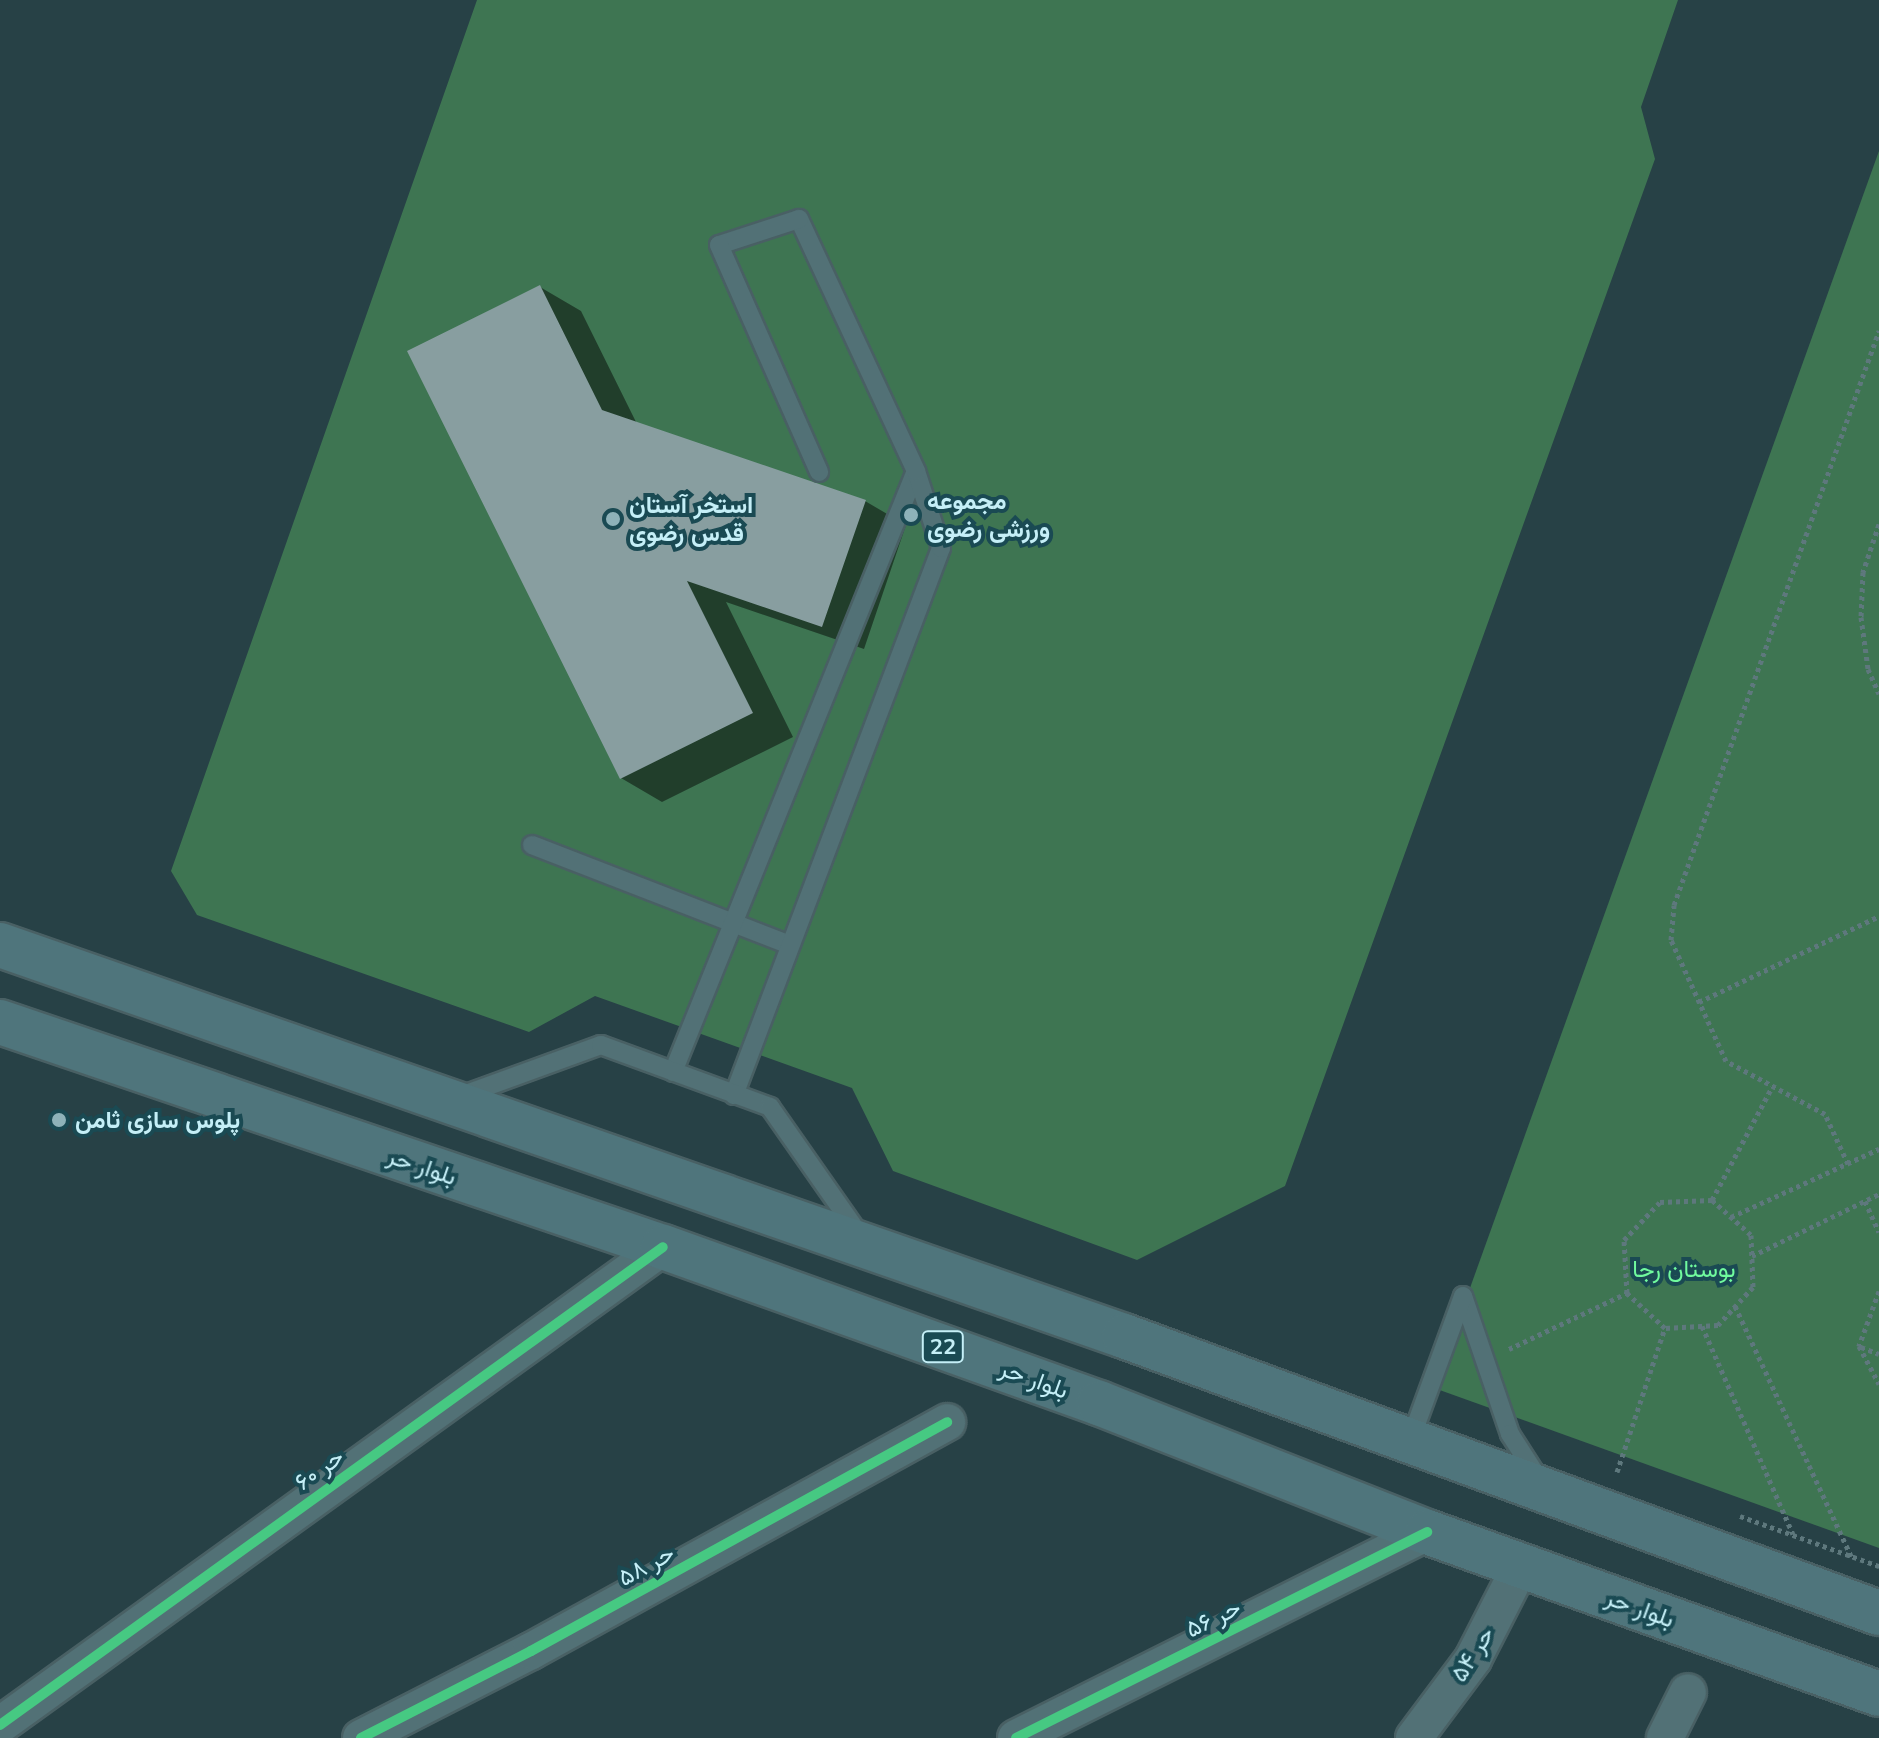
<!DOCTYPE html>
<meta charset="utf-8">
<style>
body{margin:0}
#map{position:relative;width:1879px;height:1738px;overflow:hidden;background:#274146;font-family:Mulish,Vazirmatn,sans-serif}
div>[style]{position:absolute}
.green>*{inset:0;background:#3e7552}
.shadow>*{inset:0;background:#0007}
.building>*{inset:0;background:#889ea0}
.path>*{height:5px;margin-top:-2.5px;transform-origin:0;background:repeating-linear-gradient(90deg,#5e787d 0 4px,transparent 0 8px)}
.roads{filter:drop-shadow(2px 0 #496064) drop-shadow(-2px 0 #496064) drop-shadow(0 2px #496064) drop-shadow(0 -2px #496064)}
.lane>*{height:18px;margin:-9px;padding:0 9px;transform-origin:9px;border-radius:9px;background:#527176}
.street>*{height:36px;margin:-18px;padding:0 18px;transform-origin:18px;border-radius:18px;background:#527176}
.primary>*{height:44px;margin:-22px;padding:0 22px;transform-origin:22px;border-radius:22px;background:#4f757c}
.cycleway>*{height:10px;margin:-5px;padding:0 5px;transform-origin:5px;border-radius:5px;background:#46c982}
.dots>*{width:22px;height:22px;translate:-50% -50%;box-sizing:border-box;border:4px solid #1a4a53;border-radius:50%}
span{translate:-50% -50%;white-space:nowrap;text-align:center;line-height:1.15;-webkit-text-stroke:8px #1a4a53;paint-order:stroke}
.shield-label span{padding:2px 6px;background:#1a4a53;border:2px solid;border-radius:6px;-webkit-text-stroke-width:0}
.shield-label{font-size:22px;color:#c5eff7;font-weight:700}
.poi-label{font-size:24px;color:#c5eff7;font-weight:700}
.left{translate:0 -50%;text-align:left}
.street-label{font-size:24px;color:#c5eff7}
.park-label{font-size:24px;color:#70fa9e}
</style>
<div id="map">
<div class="green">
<i style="clip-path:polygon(477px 0,1678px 0,1641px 107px,1655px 159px,1285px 1186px,1137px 1260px,893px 1171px,852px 1088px,595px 996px,529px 1032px,197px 915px,171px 871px)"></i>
<i style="clip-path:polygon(1879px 151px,1879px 1548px,1434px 1388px)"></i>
</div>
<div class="shadow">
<i style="clip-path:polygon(540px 287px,581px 311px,637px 424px,865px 501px,906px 525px,864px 649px,726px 602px,793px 737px,662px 802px,621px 778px)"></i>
</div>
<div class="building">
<i style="clip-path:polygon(540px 285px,602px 410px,866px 500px,822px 627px,687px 581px,753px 713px,620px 779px,407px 351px)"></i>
</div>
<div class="path">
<i style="left:1879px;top:524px;width:51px;rotate:108.4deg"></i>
<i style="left:1863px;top:572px;width:45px;rotate:92.5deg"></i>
<i style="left:1861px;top:617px;width:52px;rotate:82.3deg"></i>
<i style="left:1868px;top:669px;width:27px;rotate:66deg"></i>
<i style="left:1699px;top:1002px;width:199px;rotate:-25.5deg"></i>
<i style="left:1848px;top:1164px;width:55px;rotate:-114.7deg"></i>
<i style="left:1825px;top:1114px;width:112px;rotate:-151.8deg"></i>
<i style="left:1726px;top:1061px;width:133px;rotate:-114.4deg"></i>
<i style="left:1671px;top:940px;width:35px;rotate:-85deg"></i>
<i style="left:1674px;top:905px;width:610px;rotate:-70.35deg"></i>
<i style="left:1712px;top:1200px;width:52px;rotate:41.9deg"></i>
<i style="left:1751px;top:1235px;width:52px;rotate:87.8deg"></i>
<i style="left:1753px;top:1287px;width:52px;rotate:132.6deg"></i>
<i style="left:1718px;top:1325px;width:53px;rotate:176.8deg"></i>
<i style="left:1665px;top:1328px;width:52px;rotate:-137.4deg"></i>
<i style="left:1627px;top:1293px;width:53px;rotate:-93.2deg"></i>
<i style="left:1624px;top:1240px;width:52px;rotate:-46.5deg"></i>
<i style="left:1660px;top:1202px;width:52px;rotate:-2.2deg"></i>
<i style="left:1712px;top:1200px;width:128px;rotate:-62deg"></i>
<i style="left:1865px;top:1201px;width:34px;rotate:66deg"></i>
<i style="left:1731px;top:1217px;width:163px;rotate:-24.7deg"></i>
<i style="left:1752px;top:1256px;width:141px;rotate:-26deg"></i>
<i style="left:1879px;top:1291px;width:59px;rotate:110deg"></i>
<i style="left:1859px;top:1346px;width:43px;rotate:62.2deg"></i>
<i style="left:1735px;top:1306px;width:276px;rotate:65.1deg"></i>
<i style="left:1702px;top:1326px;width:227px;rotate:66.4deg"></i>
<i style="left:1861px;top:1347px;width:19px;rotate:21deg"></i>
<i style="left:1509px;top:1349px;width:131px;rotate:-25.4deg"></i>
<i style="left:1617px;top:1472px;width:152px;rotate:-71.6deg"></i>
<i style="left:1740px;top:1516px;width:148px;rotate:19.8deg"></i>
</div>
<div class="roads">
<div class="lane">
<i style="left:532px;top:845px;width:277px;rotate:21.2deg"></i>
<i style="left:673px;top:1072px;width:648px;rotate:-67.99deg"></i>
<i style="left:734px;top:1095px;width:585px;rotate:-69.27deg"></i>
<i style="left:941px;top:548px;width:81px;rotate:-108deg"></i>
<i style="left:916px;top:471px;width:278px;rotate:-114.9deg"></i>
<i style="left:799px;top:219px;width:84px;rotate:162deg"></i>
<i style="left:719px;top:245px;width:248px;rotate:66.2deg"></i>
<i style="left:458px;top:1097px;width:152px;rotate:-20deg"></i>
<i style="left:601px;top:1045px;width:180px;rotate:20.1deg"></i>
<i style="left:770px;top:1107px;width:159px;rotate:55deg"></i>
<i style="left:1463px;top:1296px;width:146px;rotate:71.2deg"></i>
<i style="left:1510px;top:1434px;width:56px;rotate:57.4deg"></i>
<i style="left:1410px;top:1441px;width:154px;rotate:-69.9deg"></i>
</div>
<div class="street">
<i style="left:0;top:1725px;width:817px;rotate:-35.79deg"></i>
<i style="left:361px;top:1738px;width:191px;rotate:-27.1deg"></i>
<i style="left:531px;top:1651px;width:475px;rotate:-28.8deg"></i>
<i style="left:1016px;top:1738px;width:460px;rotate:-26.6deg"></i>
<i style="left:1414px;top:1738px;width:99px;rotate:-53.2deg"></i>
<i style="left:1473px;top:1659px;width:106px;rotate:-62.9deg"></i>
<i style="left:1665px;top:1738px;width:51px;rotate:-63.4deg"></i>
</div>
<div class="primary">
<i style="left:0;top:945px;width:1190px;rotate:19.18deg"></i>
<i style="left:1124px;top:1336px;width:804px;rotate:20.15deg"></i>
<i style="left:0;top:1022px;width:700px;rotate:18.75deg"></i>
<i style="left:663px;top:1247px;width:463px;rotate:19.7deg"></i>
<i style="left:1099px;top:1403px;width:352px;rotate:21.5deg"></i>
<i style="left:1427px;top:1532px;width:480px;rotate:19.7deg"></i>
</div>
</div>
<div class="cycleway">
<i style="left:0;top:1725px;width:817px;rotate:-35.79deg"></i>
<i style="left:361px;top:1738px;width:191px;rotate:-27.1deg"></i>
<i style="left:531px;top:1651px;width:475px;rotate:-28.8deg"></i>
<i style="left:1016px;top:1738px;width:460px;rotate:-26.6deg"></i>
</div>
<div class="dots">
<i style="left:911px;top:515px;background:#8eb2b9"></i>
<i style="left:613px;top:519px;background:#8eb2b9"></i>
<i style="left:59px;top:1120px;background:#8eb2b9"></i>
</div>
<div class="shield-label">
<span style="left:943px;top:1347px">22</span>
</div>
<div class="poi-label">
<span class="left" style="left:927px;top:515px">مجموعه<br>ورزشی رضوی</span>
<span class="left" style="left:629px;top:519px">استخر آستان<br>قدس رضوی</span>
<span class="left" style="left:75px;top:1120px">پلوس سازی ثامن</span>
</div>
<div class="street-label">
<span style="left:422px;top:1166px;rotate:19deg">بلوار حر</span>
<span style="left:1034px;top:1379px;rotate:20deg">بلوار حر</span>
<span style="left:319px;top:1469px;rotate:-36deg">حر ۶۰</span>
<span style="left:646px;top:1565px;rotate:-29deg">حر ۵۸</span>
<span style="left:1640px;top:1608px;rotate:20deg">بلوار حر</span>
<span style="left:1213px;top:1618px;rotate:-26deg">حر ۵۶</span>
<span style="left:1472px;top:1654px;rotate:-58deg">حر ۵۴</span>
</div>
<div class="park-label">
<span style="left:1684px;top:1269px">بوستان رجا</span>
</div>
</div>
